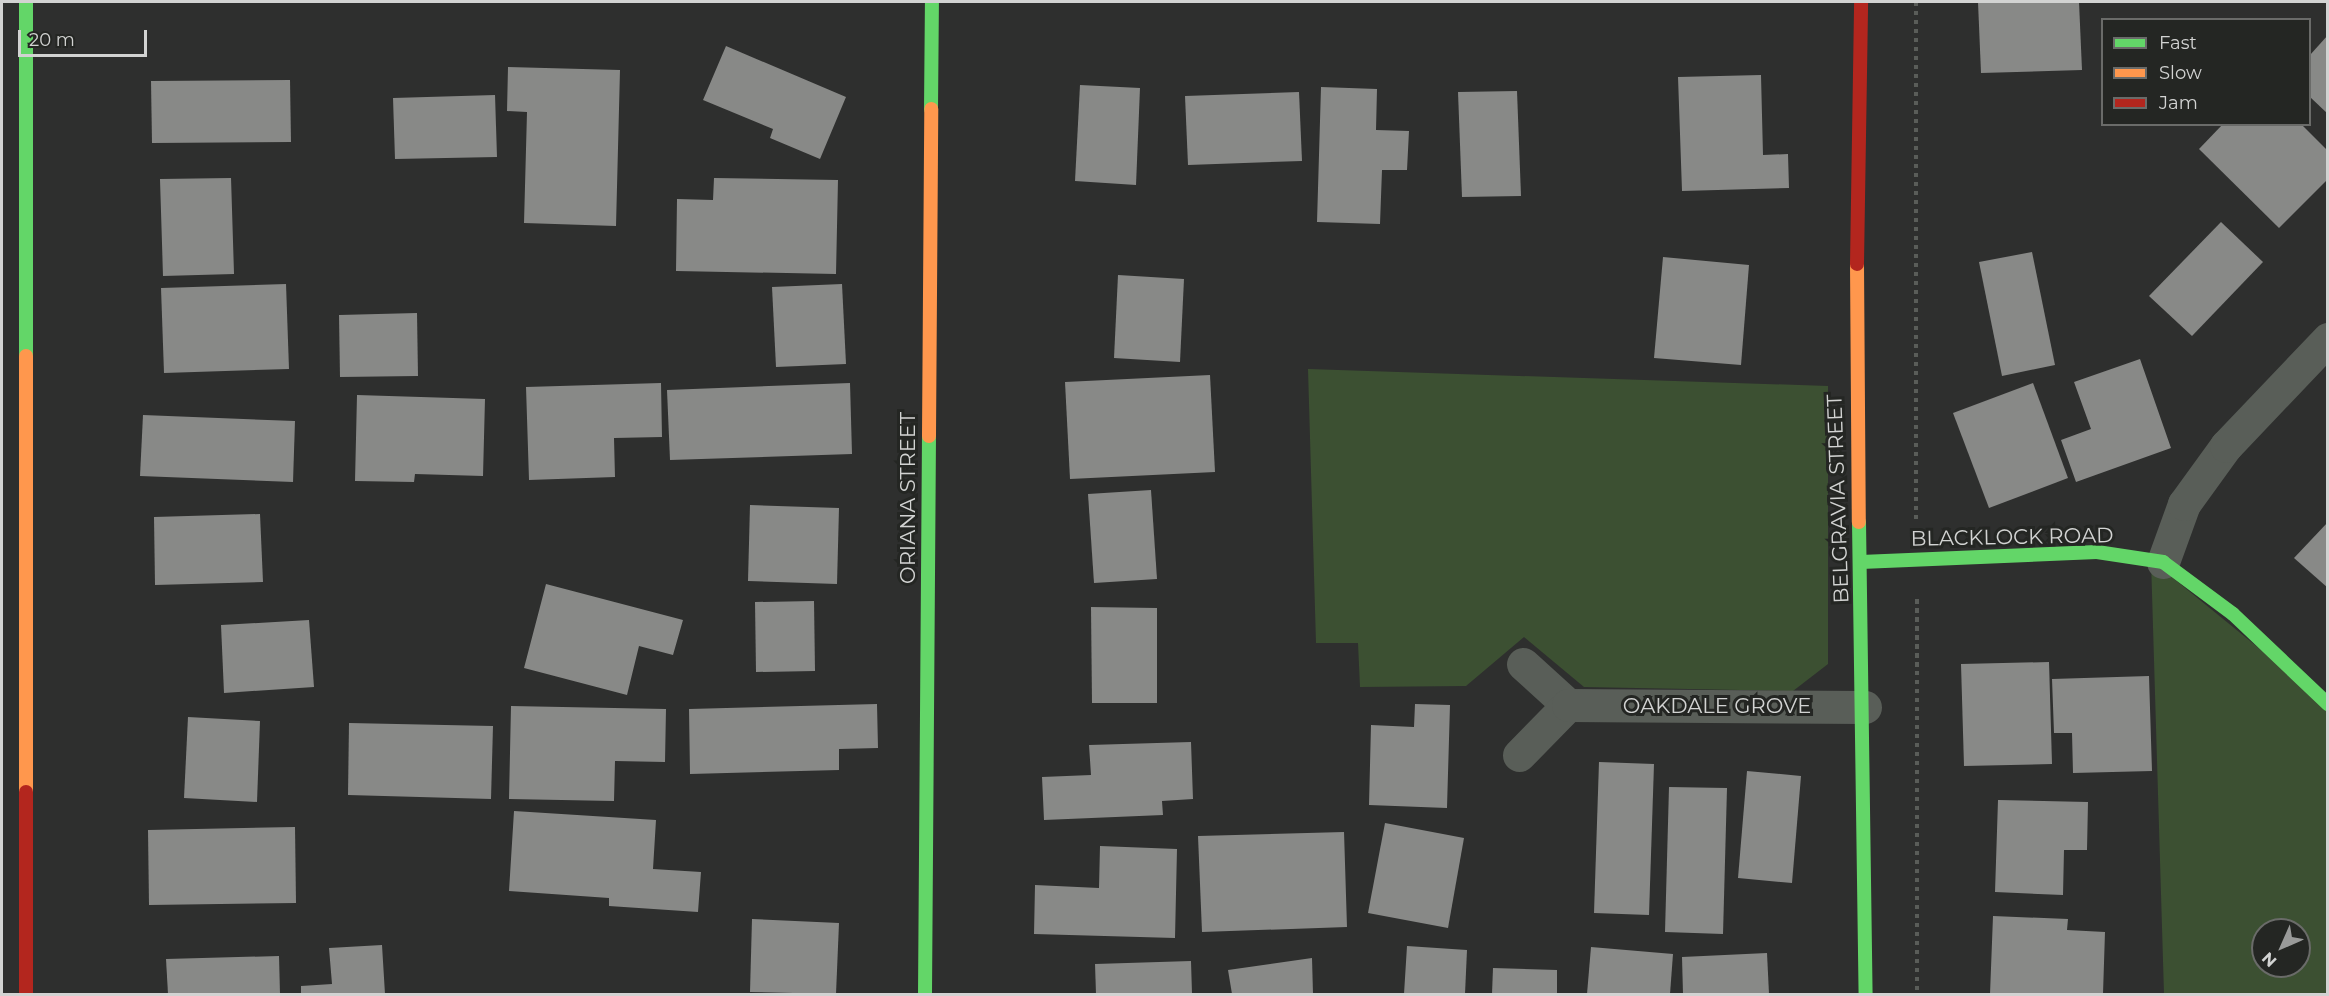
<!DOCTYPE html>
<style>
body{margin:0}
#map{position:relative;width:2329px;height:996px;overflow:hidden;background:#2e2f2e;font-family:Montserrat,sans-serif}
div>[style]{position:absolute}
.green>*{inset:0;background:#3c5032}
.building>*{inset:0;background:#888987}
.path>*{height:4px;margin-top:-2px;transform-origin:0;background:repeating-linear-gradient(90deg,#5a5d59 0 4.5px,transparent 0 9px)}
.street>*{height:33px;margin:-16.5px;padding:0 16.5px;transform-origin:16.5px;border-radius:16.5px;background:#595e58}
.fast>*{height:14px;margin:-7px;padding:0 7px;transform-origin:7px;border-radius:7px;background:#63d668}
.slow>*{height:14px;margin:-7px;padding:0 7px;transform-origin:7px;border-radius:7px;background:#ff974d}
.jam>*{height:14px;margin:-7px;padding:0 7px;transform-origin:7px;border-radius:7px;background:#b3261e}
span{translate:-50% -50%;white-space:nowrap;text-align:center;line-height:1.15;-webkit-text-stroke:6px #242623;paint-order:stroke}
.street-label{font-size:21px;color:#d2d3d2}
.frame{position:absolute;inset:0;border:3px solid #d2d3d2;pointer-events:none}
.legend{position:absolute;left:2101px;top:18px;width:210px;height:108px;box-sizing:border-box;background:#242623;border:2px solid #6a6b69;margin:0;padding:8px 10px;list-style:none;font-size:18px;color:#d2d3d2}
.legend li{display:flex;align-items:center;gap:12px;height:30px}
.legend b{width:30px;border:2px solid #6a6b69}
.north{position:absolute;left:2251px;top:918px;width:60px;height:60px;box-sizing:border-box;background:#242623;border:2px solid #6a6b69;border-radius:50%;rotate:225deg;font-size:16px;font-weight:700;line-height:24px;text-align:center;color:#d2d3d2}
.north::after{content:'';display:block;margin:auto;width:21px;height:27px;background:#999a99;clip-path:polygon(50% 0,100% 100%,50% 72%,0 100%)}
.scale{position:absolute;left:18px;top:30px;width:129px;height:27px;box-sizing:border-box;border:3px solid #d2d3d2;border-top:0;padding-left:8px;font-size:18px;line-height:21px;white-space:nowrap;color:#d2d3d2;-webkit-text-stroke:4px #242623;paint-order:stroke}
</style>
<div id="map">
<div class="green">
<i style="clip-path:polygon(1308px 369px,1828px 386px,1828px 664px,1793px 691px,1584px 687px,1524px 637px,1466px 686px,1360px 687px,1358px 643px,1316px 643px)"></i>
<i style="clip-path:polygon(evenodd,2151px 560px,2327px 704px,2327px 994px,2164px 994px,2151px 560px,2263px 930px,2299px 930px,2299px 966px,2263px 966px,2263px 930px)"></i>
</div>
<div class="building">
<i style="clip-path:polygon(1978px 2px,2079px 2px,2082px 70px,1981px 73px)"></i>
<i style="clip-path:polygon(2328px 35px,2328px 114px,2310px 97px,2310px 55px)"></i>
<i style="clip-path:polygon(726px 46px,846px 97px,820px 159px,770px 138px,773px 129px,703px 100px)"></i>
<i style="clip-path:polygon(508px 67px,620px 70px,616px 226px,524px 223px,527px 112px,507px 111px)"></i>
<i style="clip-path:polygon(1761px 75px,1763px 155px,1788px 154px,1789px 188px,1682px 191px,1678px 77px)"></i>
<i style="clip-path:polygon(290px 80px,291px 142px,152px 143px,151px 81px)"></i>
<i style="clip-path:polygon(1080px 85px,1140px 88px,1136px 185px,1075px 181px)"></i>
<i style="clip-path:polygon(1321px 87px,1377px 89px,1376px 130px,1409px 131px,1407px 170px,1382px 170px,1380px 224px,1317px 222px)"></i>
<i style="clip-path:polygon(1517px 91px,1521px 196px,1462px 197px,1458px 92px)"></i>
<i style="clip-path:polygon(1299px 92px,1302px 161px,1188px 165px,1185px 96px)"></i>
<i style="clip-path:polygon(495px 95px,497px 157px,395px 159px,393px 98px)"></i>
<i style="clip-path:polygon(2223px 124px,2301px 124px,2328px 151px,2328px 179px,2279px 228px,2199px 149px)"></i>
<i style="clip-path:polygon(231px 178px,234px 274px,163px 276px,160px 179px)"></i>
<i style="clip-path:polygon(714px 178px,838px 180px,836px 274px,676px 271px,677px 199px,713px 200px)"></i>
<i style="clip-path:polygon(2221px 222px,2263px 262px,2192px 336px,2149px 296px)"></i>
<i style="clip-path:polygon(2032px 252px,2055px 365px,2002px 376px,1979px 262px)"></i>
<i style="clip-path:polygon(1663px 257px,1749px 265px,1741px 365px,1654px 358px)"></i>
<i style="clip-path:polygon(1118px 275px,1184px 279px,1180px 362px,1114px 358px)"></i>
<i style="clip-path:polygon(286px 284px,289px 369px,164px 373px,161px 288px)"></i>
<i style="clip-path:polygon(842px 284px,846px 364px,776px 367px,772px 287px)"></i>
<i style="clip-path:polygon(417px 313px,418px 376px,340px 377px,339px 315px)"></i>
<i style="clip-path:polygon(2140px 359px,2171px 448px,2076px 482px,2061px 440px,2091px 429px,2074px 382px)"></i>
<i style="clip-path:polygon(1210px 375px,1215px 472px,1070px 479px,1065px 382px)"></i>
<i style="clip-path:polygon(661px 383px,662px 437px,614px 438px,615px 477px,529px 480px,526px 387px)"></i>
<i style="clip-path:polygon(850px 383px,852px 454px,670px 460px,667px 390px)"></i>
<i style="clip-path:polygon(2033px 383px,2068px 478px,1989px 508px,1953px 413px)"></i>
<i style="clip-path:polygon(357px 395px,485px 399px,483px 476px,415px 474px,414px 482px,355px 481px)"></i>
<i style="clip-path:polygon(143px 415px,295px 421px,293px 482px,140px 476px)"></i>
<i style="clip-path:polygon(1151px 490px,1157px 579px,1094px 583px,1088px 494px)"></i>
<i style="clip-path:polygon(750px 505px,839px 508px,837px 584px,748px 581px)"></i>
<i style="clip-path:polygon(260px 514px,263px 582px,155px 585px,154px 517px)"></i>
<i style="clip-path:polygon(2328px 522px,2328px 588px,2294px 558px)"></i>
<i style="clip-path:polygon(546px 584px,683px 620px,673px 655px,639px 646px,627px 695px,524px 668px)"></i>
<i style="clip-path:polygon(814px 601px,815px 671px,756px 672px,755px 602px)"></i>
<i style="clip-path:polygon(1091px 607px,1157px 608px,1157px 703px,1092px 703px)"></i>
<i style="clip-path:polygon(309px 620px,314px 687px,224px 693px,221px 625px)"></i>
<i style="clip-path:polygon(2049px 662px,2052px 764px,1964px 766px,1961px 664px)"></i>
<i style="clip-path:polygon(2149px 676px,2152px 771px,2073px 773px,2072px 733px,2054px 733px,2052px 679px)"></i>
<i style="clip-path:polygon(877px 704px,878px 748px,839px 749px,839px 770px,690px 774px,689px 709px)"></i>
<i style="clip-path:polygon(1415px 704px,1450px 705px,1447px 808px,1369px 805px,1371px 725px,1414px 727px)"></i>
<i style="clip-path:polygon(511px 706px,666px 709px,665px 762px,615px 761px,614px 801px,509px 799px)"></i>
<i style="clip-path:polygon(188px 717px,260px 721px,257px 802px,184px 798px)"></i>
<i style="clip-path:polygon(349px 723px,493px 726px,491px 799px,348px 795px)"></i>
<i style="clip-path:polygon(1191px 742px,1193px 799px,1162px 801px,1163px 815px,1044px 820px,1042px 777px,1091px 775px,1089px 745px)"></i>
<i style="clip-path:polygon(1599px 762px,1654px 764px,1649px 915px,1594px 913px)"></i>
<i style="clip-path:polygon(1747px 771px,1801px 776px,1792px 883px,1738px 878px)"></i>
<i style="clip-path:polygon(1669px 787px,1727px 788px,1723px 934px,1665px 932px)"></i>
<i style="clip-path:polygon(1998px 800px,2088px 802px,2087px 850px,2064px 850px,2063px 895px,1995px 892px)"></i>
<i style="clip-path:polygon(514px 811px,656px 820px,653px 869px,701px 872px,698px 912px,609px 906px,609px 898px,509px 891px)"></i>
<i style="clip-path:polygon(1385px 823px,1464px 838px,1448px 928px,1368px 913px)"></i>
<i style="clip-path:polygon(295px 827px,296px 903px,149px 905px,148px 830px)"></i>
<i style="clip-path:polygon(1344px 832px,1347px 927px,1202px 932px,1198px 836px)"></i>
<i style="clip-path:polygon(1100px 846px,1177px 849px,1175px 938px,1034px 934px,1035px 885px,1099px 888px)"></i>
<i style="clip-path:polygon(1993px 916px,2068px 919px,2067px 930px,2105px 932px,2103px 994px,1990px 994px)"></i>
<i style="clip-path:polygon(752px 919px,839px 923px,836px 994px,750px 992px)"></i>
<i style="clip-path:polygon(382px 945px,385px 994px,301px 994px,301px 986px,332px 984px,329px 948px)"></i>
<i style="clip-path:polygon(1407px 946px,1467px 950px,1465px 994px,1404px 994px)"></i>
<i style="clip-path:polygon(1591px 947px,1673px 954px,1670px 994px,1587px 994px)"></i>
<i style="clip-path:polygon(1767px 953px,1769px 994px,1683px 994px,1682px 957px)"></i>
<i style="clip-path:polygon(279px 956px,280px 994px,168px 994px,166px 959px)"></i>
<i style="clip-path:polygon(1312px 958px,1313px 994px,1232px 994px,1228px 970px)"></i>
<i style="clip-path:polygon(1191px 961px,1192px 994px,1096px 994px,1095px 964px)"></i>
<i style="clip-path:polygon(1493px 968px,1557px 970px,1557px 994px,1492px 994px)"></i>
</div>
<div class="path">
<i style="left:1916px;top:2px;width:518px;rotate:90deg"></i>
<i style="left:1917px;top:599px;width:395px;rotate:90deg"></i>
</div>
<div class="street">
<i style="left:2163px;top:562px;width:62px;rotate:-70.1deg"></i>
<i style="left:2184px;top:504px;width:72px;rotate:-54.1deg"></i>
<i style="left:2226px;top:446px;width:148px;rotate:-46.4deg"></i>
<i style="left:1523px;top:664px;width:61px;rotate:42.3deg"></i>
<i style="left:1519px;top:755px;width:70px;rotate:-45.6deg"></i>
<i style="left:1568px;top:705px;width:297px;rotate:0.4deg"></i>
</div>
<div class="fast">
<i style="left:26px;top:2px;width:354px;rotate:90deg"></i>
<i style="left:931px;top:109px;width:107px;rotate:-89.5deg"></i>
<i style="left:1859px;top:522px;width:472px;rotate:89.2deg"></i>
<i style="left:1861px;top:562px;width:236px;rotate:-2.4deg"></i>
<i style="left:2097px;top:552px;width:67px;rotate:8.6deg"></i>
<i style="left:2163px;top:562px;width:87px;rotate:36.6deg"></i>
<i style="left:2233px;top:614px;width:131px;rotate:43.5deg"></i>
<i style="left:925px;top:994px;width:558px;rotate:-89.59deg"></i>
</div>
<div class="slow">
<i style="left:1857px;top:264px;width:258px;rotate:89.6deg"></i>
<i style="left:26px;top:356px;width:436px;rotate:90deg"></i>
<i style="left:929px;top:436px;width:327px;rotate:-89.6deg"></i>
</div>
<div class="jam">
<i style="left:1857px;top:264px;width:262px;rotate:-89.1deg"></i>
<i style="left:26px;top:792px;width:202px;rotate:90deg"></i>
</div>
<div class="street-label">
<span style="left:908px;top:498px;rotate:-90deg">ORIANA STREET</span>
<span style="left:1838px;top:499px;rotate:-92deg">BELGRAVIA STREET</span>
<span style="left:2012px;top:537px;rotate:-1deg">BLACKLOCK ROAD</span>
<span style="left:1717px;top:706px">OAKDALE GROVE</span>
</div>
<div class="frame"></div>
<ul class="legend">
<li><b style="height:8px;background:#63d668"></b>Fast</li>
<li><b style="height:8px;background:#ff974d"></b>Slow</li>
<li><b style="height:8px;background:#b3261e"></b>Jam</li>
</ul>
<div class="north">N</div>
<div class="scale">20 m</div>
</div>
